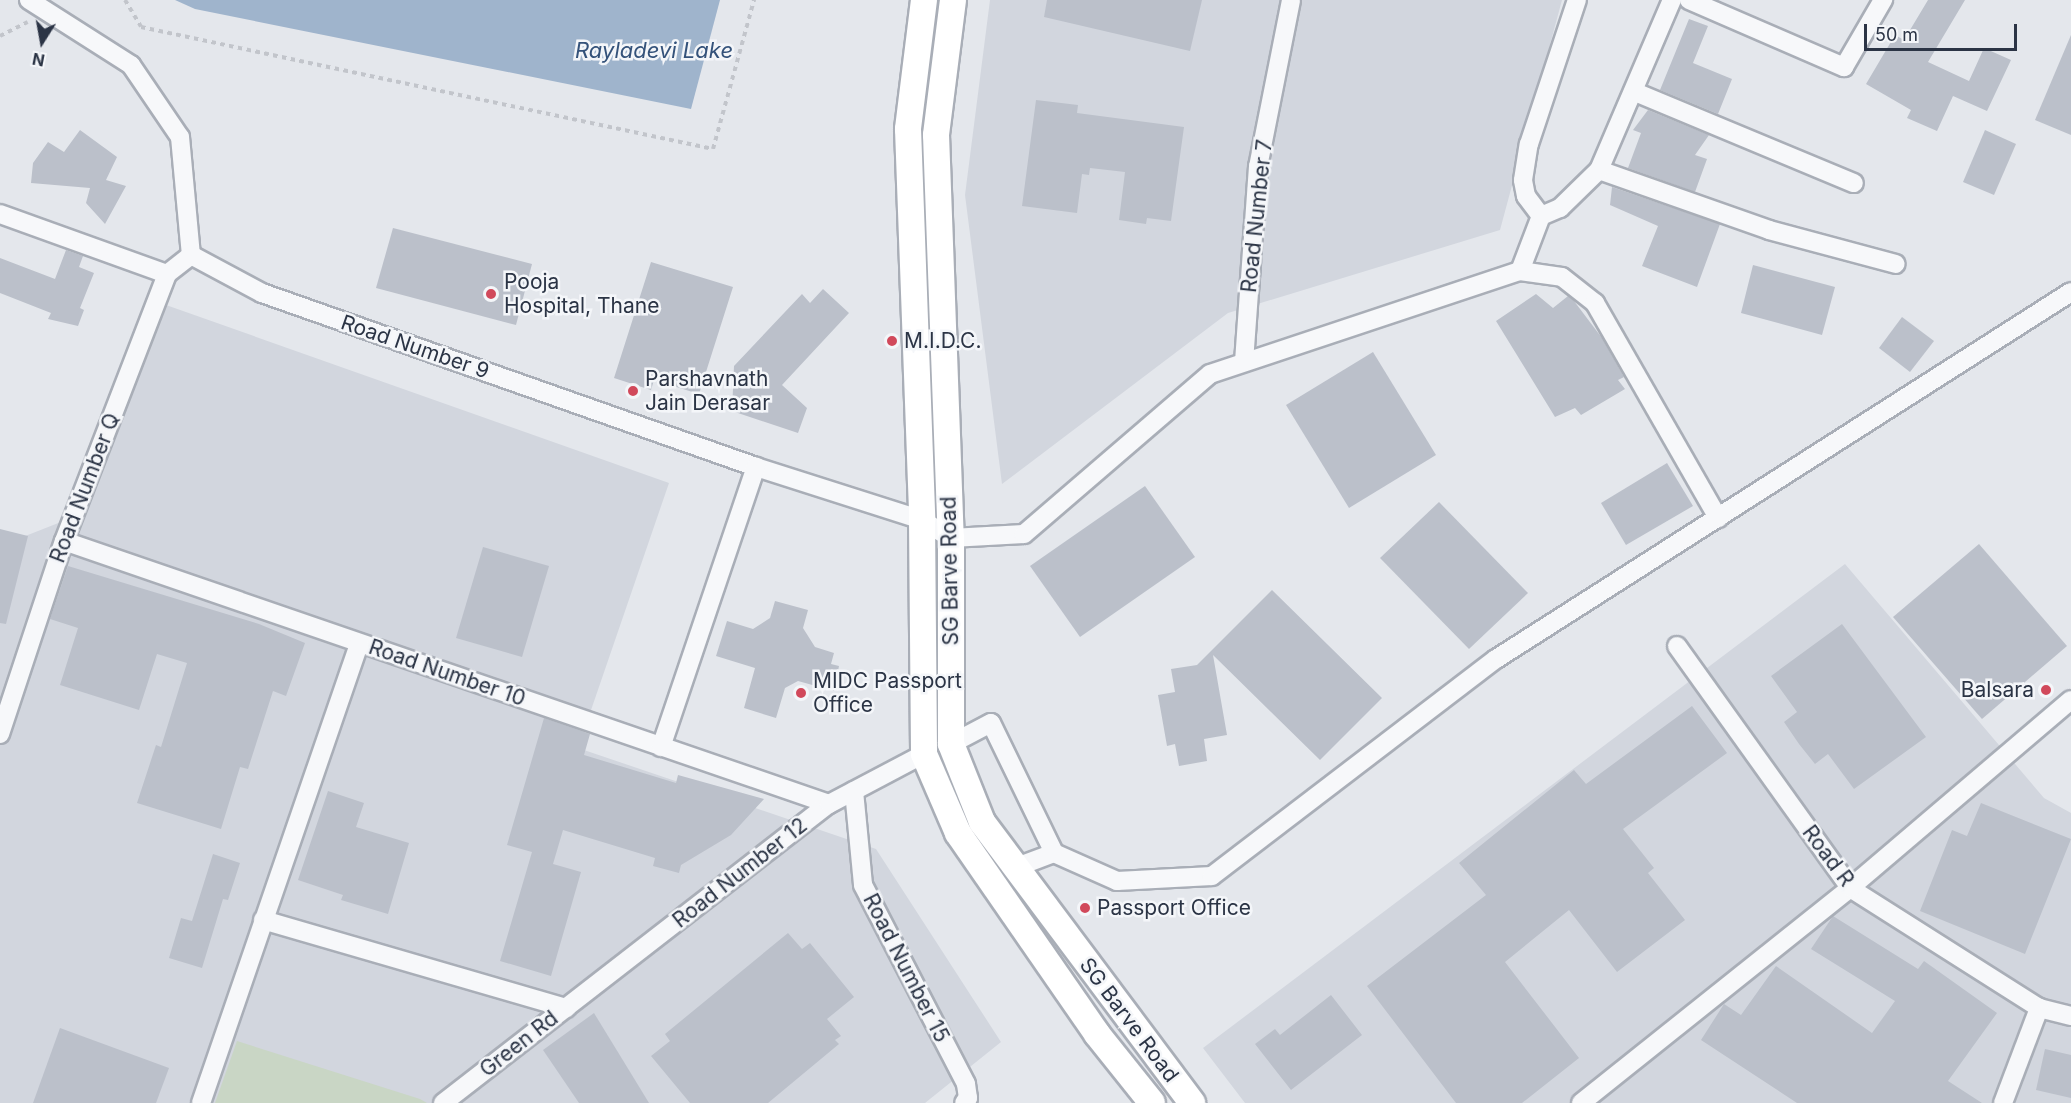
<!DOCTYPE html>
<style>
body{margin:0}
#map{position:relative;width:2071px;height:1103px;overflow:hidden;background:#e4e7ec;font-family:Inter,sans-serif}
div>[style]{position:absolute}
.built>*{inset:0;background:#d2d6de}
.green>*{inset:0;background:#c9d6c5}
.water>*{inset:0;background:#9fb4cc}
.building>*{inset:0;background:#bbc0ca}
.path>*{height:4px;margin-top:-2px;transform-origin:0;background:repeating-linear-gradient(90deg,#c2c5cb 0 4.5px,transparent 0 9px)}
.roads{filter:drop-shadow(2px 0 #a9aeb7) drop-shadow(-2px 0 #a9aeb7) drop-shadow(0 2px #a9aeb7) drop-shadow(0 -2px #a9aeb7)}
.street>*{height:18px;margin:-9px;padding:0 9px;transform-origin:9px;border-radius:9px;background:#f7f8fa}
.secondary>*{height:26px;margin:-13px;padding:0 13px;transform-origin:13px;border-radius:13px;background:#fff}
.dots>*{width:16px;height:16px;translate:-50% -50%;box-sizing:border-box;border:3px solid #f4f6f9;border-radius:50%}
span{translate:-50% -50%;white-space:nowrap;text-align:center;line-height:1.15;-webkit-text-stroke:5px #f4f6f9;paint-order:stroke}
.street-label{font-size:21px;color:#2b3445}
.poi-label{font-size:21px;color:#2b3445}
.left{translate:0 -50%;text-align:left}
.right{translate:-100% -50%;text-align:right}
.water-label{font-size:22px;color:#34527a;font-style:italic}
.north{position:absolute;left:12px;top:12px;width:60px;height:60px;-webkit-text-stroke:4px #f4f6f9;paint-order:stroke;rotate:191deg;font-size:16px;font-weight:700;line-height:24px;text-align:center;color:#2b3445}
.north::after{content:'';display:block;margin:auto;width:21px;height:27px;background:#2b3445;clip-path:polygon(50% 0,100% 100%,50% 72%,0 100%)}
.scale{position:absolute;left:1864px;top:24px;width:153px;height:27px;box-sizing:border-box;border:3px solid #2b3445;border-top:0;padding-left:8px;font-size:18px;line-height:21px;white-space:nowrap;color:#2b3445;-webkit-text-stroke:4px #f4f6f9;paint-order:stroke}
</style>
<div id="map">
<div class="built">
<i style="clip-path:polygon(990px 0,1562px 0,1500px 230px,1228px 313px,1002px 484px,965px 195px)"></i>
<i style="clip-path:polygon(166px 305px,669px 483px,578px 748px,876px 849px,1001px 1042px,925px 1103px,0 1103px,0 546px,71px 518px)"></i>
<i style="clip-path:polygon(1845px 564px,2044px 798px,2071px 813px,2071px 1103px,1245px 1103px,1203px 1048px)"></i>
</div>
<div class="green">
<i style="clip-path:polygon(237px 1041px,420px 1099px,427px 1103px,215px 1103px)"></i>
</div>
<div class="water">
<i style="clip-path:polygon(175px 0,720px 0,691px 109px,195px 9px)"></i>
</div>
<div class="building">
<i style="clip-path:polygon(1047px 0,1202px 0,1190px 51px,1044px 17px)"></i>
<i style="clip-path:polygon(1928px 0,1965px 0,1928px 62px,1969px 81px,1984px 48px,2011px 60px,1987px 111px,1953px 96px,1937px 131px,1907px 118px,1911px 110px,1866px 84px,1895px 35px,1904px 40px)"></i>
<i style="clip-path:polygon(1689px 19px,1708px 26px,1693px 63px,1732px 79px,1718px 114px,1660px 90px)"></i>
<i style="clip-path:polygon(2071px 35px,2071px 135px,2035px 120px)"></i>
<i style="clip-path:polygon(1036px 100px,1078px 105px,1077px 113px,1184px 127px,1171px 221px,1147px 218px,1146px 224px,1119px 220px,1125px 172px,1090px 168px,1089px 175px,1082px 174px,1077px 213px,1022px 206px)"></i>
<i style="clip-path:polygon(1648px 110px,1709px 135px,1695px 155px,1707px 159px,1695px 192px,1628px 168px,1641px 133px,1633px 130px)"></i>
<i style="clip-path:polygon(80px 130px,117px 157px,106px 180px,126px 186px,105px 224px,86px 203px,90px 188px,31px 183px,33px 163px,48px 142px,64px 152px)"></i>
<i style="clip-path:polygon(1985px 130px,2016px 144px,1994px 195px,1963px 182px)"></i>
<i style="clip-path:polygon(1612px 187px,1720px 224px,1697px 287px,1642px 266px,1658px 226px,1610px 205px)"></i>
<i style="clip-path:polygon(393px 228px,532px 264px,516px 325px,376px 288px)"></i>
<i style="clip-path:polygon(66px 250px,83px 256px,79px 267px,94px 273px,80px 308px,84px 310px,78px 326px,48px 319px,51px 313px,0 293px,0 258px,55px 279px)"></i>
<i style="clip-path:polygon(651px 262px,733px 287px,699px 394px,654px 380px,651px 390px,614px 378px)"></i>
<i style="clip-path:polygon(1753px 265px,1835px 287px,1822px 335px,1741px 313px)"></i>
<i style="clip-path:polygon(823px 289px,849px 313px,782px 385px,807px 408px,798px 433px,732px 411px,734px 366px,802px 294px,810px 303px)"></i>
<i style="clip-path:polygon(1536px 294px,1553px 308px,1568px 296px,1574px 301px,1602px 338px,1624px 377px,1618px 380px,1625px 389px,1581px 415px,1575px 408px,1555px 417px,1496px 321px)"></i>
<i style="clip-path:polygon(1902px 317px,1934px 341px,1910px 372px,1879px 348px)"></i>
<i style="clip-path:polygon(1373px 352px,1436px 455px,1349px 508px,1286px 405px)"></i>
<i style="clip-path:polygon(1667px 463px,1693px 506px,1626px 545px,1601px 503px)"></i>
<i style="clip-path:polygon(1145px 486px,1195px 557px,1080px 637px,1030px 566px)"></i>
<i style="clip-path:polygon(1439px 502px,1528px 593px,1469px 649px,1380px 558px)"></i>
<i style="clip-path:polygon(0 529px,28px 536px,6px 624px,0 623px)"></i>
<i style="clip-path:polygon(1979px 544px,2067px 646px,1982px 719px,1893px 617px)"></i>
<i style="clip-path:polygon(483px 547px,549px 566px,522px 657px,456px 638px)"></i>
<i style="clip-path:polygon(68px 566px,259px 624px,305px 643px,286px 696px,273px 691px,248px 769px,240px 767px,221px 829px,137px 803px,156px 745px,161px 747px,187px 663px,157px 654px,139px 710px,60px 685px,78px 628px,50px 619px)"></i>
<i style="clip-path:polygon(1272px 590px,1382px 698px,1320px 760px,1213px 655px,1227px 735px,1204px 739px,1207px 761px,1179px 766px,1175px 744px,1167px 746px,1158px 695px,1175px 692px,1171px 669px,1197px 665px)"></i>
<i style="clip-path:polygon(775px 601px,808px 610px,803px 628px,815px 647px,834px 653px,831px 664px,839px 666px,834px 691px,798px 681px,785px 688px,776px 718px,744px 708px,755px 668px,716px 656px,727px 621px,753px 629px,770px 618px)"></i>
<i style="clip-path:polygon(1842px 624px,1926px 737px,1854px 789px,1828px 754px,1815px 764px,1799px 744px,1784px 722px,1797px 712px,1771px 676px)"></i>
<i style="clip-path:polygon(1692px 706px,1727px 753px,1623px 829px,1654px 868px,1648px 873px,1685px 920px,1617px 972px,1569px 910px,1505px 962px,1579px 1058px,1522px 1103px,1456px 1103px,1367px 986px,1486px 895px,1459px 863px,1574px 770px,1586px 784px)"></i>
<i style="clip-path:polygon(544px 718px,590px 734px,584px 755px,676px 783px,678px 775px,764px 799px,731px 835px,681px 865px,679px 873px,653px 866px,655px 858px,563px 830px,553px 864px,581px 872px,551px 976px,500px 961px,532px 852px,507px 845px)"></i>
<i style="clip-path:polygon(328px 791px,364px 803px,356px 827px,409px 843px,388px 914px,341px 900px,343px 895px,298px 880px)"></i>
<i style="clip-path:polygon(1981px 803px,2071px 839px,2025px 954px,1920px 911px,1952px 830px,1967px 836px)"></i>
<i style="clip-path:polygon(213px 854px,240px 863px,228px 900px,223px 899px,202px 968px,169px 958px,181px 918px,192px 921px)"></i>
<i style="clip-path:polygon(1833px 916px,1918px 969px,1924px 961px,1997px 1013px,1948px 1081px,1982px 1103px,1797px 1103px,1701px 1040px,1724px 1004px,1741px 1015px,1776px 966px,1872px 1033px,1895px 1001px,1811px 949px)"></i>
<i style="clip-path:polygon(788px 933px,802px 949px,810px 943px,854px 997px,827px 1019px,841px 1036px,835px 1040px,839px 1044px,768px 1103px,690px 1103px,651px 1056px,670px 1041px,665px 1034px)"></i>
<i style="clip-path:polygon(1331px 995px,1362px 1035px,1291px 1090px,1255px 1044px,1275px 1029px,1280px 1035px)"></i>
<i style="clip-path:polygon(594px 1013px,635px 1080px,649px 1103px,579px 1103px,543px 1050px)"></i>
<i style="clip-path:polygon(60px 1028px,169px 1068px,156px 1103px,33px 1103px)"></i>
<i style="clip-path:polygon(2045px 1049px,2071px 1055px,2071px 1098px,2036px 1090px)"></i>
</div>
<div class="path">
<i style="left:125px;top:0;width:31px;rotate:59deg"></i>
<i style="left:141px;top:27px;width:585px;rotate:12.04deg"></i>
<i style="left:713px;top:149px;width:155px;rotate:-74.6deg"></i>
<i style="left:0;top:36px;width:31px;rotate:-27deg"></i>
</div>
<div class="roads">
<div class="street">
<i style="left:29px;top:0;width:121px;rotate:32.5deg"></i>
<i style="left:131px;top:65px;width:87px;rotate:55.8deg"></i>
<i style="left:180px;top:137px;width:119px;rotate:84.7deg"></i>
<i style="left:191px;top:255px;width:81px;rotate:28.2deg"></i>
<i style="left:262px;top:293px;width:524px;rotate:19.4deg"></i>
<i style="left:756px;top:467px;width:174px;rotate:17.7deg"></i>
<i style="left:922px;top:520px;width:34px;rotate:32deg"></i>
<i style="left:951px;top:538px;width:73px;rotate:-3.1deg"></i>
<i style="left:1024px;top:534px;width:245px;rotate:-40.7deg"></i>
<i style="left:1210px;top:374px;width:327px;rotate:-18.4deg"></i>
<i style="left:1520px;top:271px;width:42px;rotate:8.1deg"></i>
<i style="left:1562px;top:277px;width:42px;rotate:38.2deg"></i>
<i style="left:1595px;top:303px;width:248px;rotate:60.2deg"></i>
<i style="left:1689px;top:0;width:169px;rotate:23.4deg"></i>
<i style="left:1844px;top:67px;width:78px;rotate:-59.8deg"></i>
<i style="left:1635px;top:92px;width:237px;rotate:22.6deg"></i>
<i style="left:1599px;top:170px;width:180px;rotate:19.4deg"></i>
<i style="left:1769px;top:230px;width:131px;rotate:15deg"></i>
<i style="left:0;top:214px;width:177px;rotate:19.8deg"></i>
<i style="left:1541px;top:216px;width:25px;rotate:-127deg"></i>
<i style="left:1526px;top:196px;width:16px;rotate:-101deg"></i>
<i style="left:1523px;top:180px;width:36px;rotate:-81deg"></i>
<i style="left:1529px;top:144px;width:152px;rotate:-71.6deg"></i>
<i style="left:1520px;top:271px;width:59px;rotate:-69.1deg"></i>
<i style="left:1541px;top:216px;width:21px;rotate:-23deg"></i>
<i style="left:1560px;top:208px;width:54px;rotate:-44.3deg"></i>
<i style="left:1599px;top:170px;width:185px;rotate:-66.8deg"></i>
<i style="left:1244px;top:362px;width:196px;rotate:-85.9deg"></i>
<i style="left:1258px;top:167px;width:170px;rotate:-78.8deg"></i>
<i style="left:64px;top:541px;width:809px;rotate:18.97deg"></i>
<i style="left:1677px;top:646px;width:297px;rotate:54.4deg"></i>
<i style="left:1850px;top:888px;width:224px;rotate:32.4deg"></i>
<i style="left:2039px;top:1008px;width:33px;rotate:14deg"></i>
<i style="left:0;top:734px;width:203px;rotate:-71.7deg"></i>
<i style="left:64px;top:541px;width:286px;rotate:-68.9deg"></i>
<i style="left:167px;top:274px;width:31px;rotate:-38deg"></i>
<i style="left:951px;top:744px;width:45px;rotate:-27.7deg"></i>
<i style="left:991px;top:723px;width:144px;rotate:64.1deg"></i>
<i style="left:1054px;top:853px;width:69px;rotate:24deg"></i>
<i style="left:1117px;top:881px;width:95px;rotate:-3deg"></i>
<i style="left:1212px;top:876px;width:357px;rotate:-37.4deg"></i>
<i style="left:1496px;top:659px;width:682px;rotate:-32.55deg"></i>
<i style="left:661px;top:747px;width:296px;rotate:-71.3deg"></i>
<i style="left:854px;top:791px;width:94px;rotate:84.5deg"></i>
<i style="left:863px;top:885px;width:224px;rotate:62.6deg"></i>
<i style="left:966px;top:1084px;width:14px;rotate:82deg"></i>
<i style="left:968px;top:1098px;width:6px;rotate:129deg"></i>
<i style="left:1014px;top:868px;width:43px;rotate:-20.6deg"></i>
<i style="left:263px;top:920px;width:316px;rotate:16.2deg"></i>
<i style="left:201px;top:1103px;width:486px;rotate:-71deg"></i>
<i style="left:443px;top:1103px;width:488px;rotate:-37.8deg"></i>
<i style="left:829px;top:804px;width:107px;rotate:-27.8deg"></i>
<i style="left:1581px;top:1103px;width:344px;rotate:-38.6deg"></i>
<i style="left:1850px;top:888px;width:290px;rotate:-40.4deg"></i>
<i style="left:2003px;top:1103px;width:102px;rotate:-69.2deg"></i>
</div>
<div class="secondary">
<i style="left:924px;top:0;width:130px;rotate:97.1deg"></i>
<i style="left:908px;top:129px;width:391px;rotate:87.9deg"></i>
<i style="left:922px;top:520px;width:234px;rotate:89.5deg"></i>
<i style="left:924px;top:754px;width:86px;rotate:66.7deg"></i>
<i style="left:958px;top:833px;width:244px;rotate:55.3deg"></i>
<i style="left:1097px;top:1034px;width:88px;rotate:51.4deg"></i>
<i style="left:953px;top:0;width:136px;rotate:97.2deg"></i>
<i style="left:936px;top:135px;width:403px;rotate:87.9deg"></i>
<i style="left:951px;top:538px;width:206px;rotate:90deg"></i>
<i style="left:951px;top:744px;width:84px;rotate:68.3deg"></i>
<i style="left:982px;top:822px;width:351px;rotate:53.2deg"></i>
</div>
</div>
<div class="dots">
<i style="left:491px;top:294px;background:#d1495b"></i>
<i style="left:892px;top:341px;background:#d1495b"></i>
<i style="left:633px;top:391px;background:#d1495b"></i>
<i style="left:2046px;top:690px;background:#d1495b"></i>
<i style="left:801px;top:693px;background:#d1495b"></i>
<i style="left:1085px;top:908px;background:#d1495b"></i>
</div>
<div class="street-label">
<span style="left:1257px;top:216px;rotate:-84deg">Road Number 7</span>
<span style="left:415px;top:347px;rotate:19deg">Road Number 9</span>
<span style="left:85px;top:488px;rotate:-69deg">Road Number Q</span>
<span style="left:950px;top:571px;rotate:-91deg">SG Barve Road</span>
<span style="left:447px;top:673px;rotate:19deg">Road Number 10</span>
<span style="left:1828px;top:856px;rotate:53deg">Road R</span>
<span style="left:740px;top:873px;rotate:-38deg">Road Number 12</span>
<span style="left:906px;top:968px;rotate:63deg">Road Number 15</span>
<span style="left:1129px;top:1020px;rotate:53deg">SG Barve Road</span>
<span style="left:519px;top:1044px;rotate:-38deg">Green Rd</span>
</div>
<div class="poi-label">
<span class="left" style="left:504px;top:294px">Pooja<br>Hospital, Thane</span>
<span class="left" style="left:904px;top:341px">M.I.D.C.</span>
<span class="left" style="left:645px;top:391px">Parshavnath<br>Jain Derasar</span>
<span class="left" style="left:813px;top:693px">MIDC Passport<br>Office</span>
<span class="right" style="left:2034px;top:690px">Balsara</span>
<span class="left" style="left:1097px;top:908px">Passport Office</span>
</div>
<div class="water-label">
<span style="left:654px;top:51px">Rayladevi Lake</span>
</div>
<div class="north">N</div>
<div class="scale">50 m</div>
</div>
